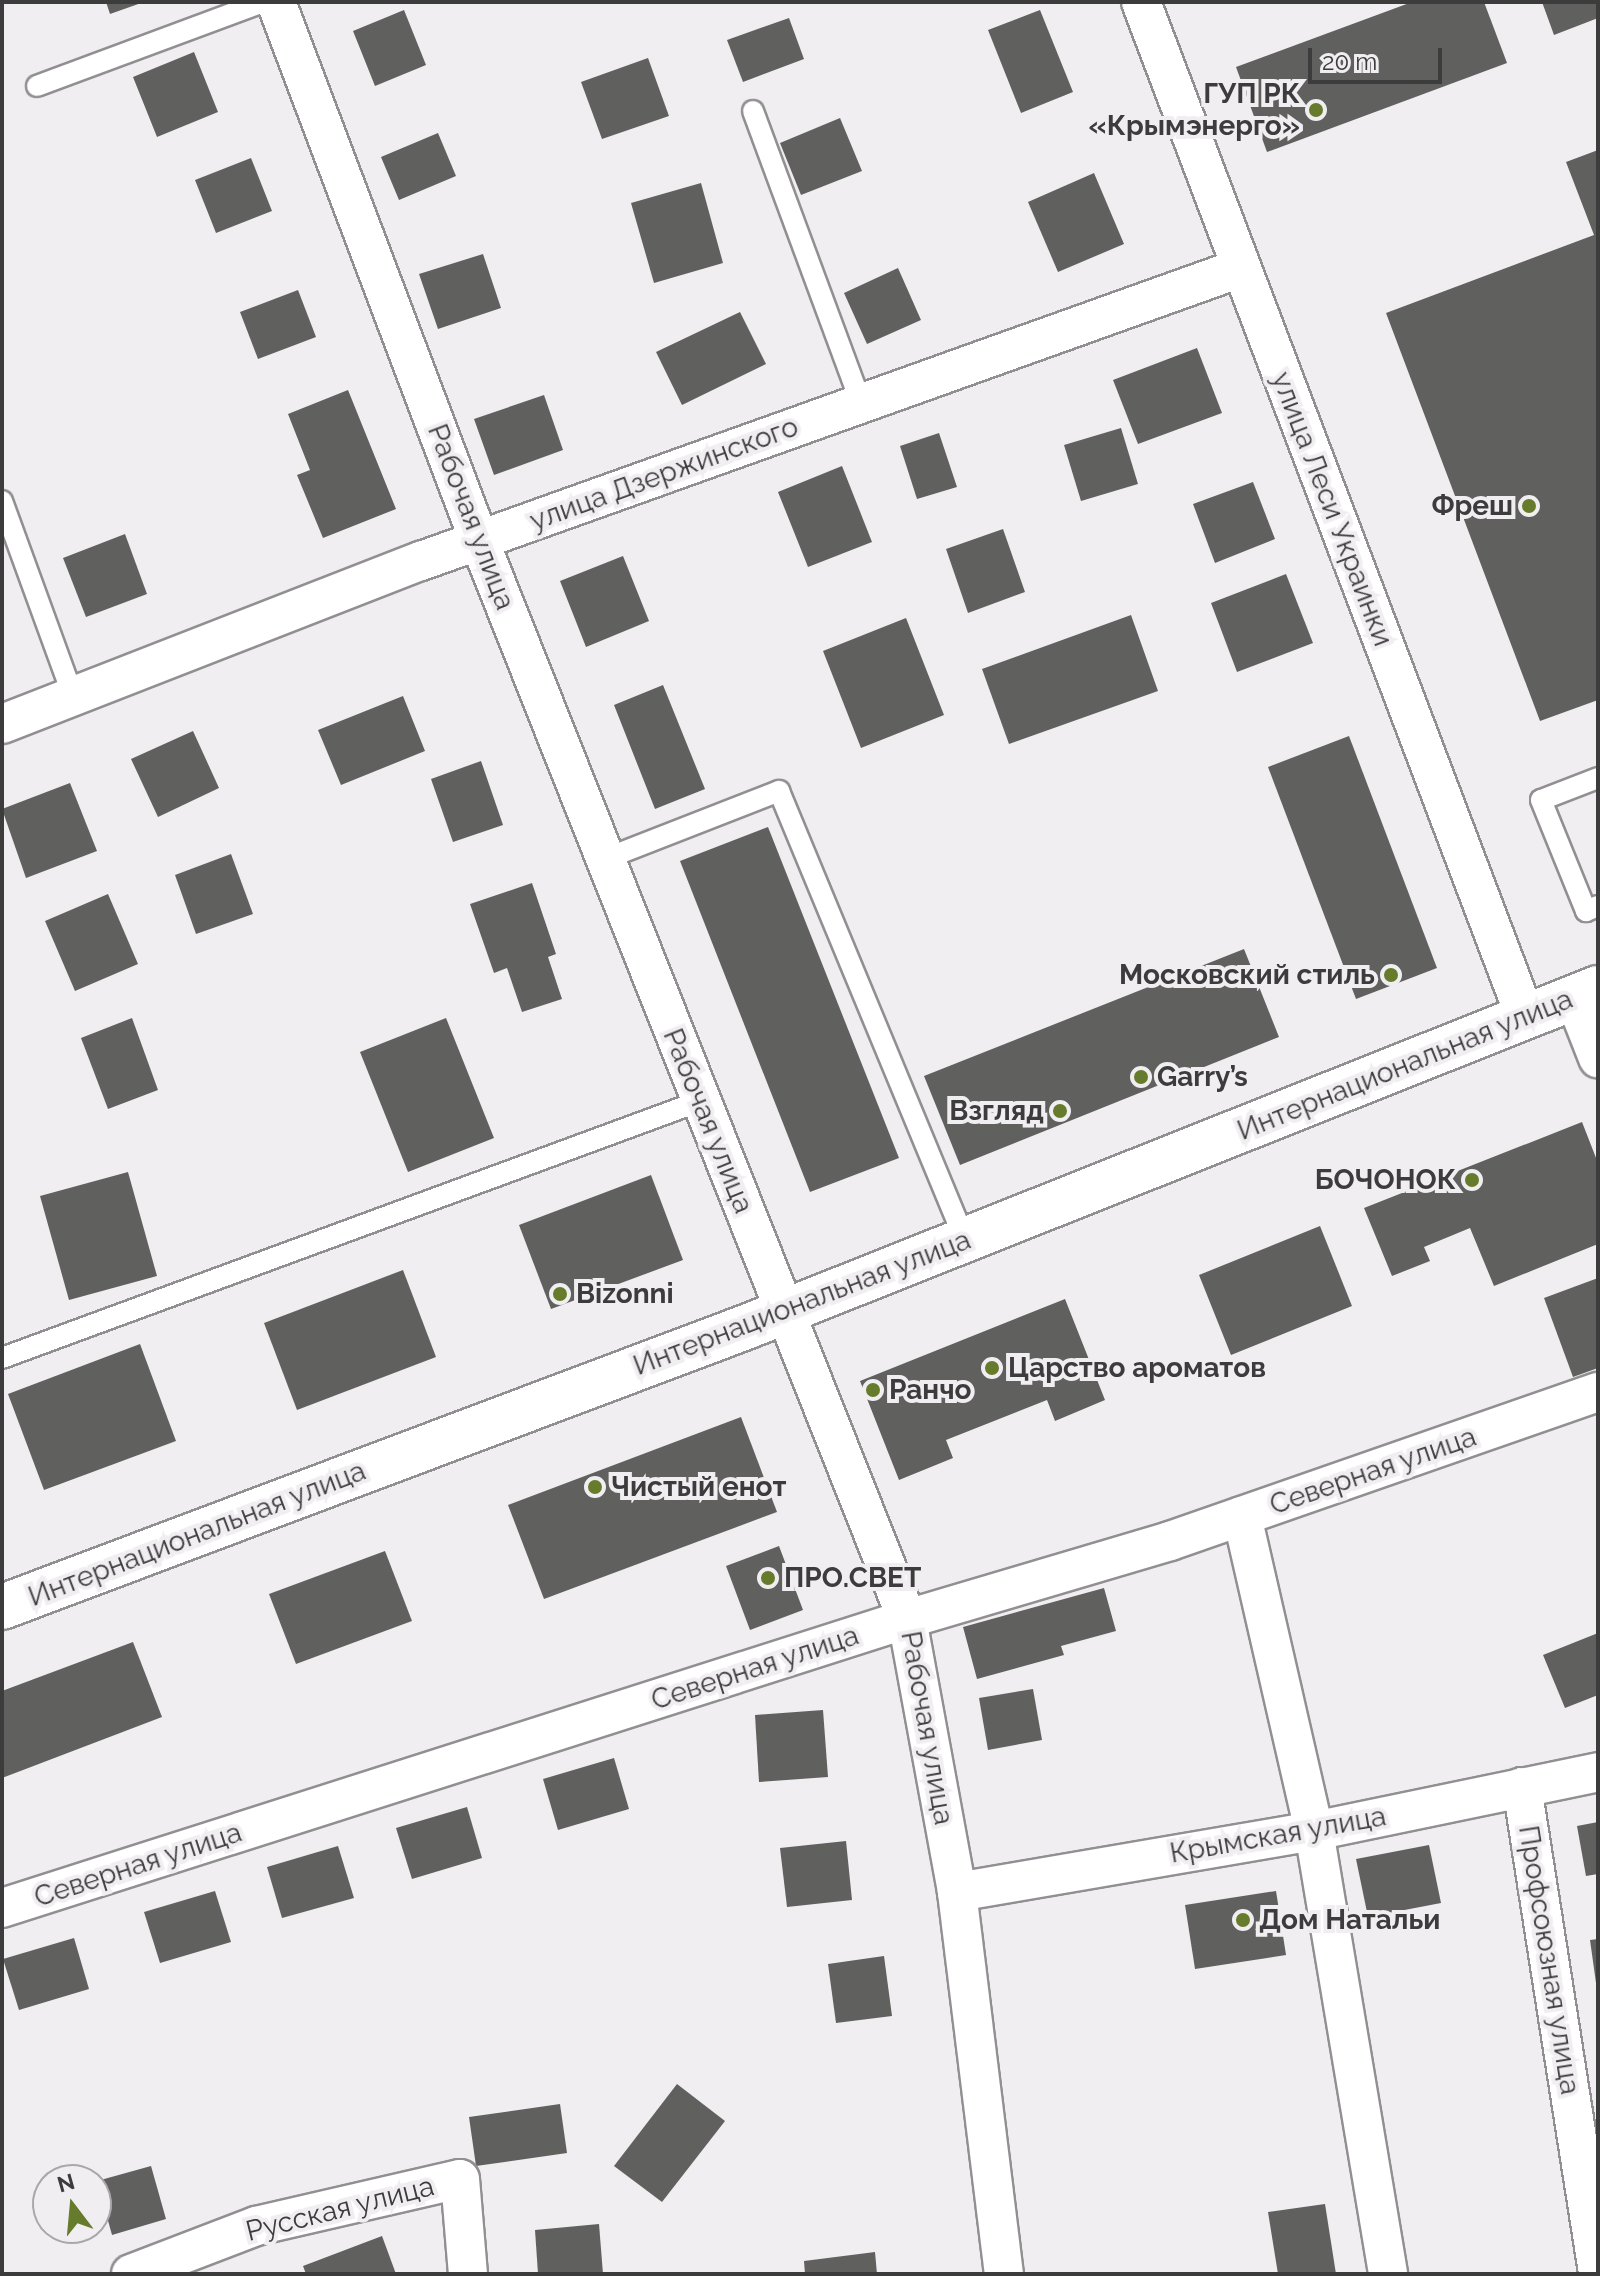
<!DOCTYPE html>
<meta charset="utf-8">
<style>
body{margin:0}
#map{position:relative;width:1600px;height:2276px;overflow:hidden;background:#f1eef1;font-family:Raleway,sans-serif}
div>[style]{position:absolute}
.building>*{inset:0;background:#60615e}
.roads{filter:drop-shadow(2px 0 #928f92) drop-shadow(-2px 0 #928f92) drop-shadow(0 2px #928f92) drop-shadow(0 -2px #928f92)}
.lane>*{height:20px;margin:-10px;padding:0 10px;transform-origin:10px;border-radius:10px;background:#fff}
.street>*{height:38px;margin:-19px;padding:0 19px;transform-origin:19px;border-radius:19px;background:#fff}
.secondary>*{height:44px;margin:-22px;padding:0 22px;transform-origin:22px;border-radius:22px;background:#fff}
.dots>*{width:22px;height:22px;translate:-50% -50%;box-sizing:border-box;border:4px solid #f1eef1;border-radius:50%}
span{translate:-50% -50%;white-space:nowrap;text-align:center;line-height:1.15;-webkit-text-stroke:8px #f1eef1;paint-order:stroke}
.poi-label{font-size:28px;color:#3d3c3d;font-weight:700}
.right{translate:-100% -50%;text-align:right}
.left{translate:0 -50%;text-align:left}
.street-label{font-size:28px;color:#3d3c3d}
.frame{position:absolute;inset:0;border:4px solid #3d3c3d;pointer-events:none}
.north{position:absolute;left:32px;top:2164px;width:80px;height:80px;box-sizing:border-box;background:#f1eef1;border:2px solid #a9a7a9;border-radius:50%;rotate:344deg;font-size:22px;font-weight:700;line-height:32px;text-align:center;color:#3d3c3d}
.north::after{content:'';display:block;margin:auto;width:28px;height:36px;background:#667b2c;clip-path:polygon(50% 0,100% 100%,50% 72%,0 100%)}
.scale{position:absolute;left:1308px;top:48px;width:134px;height:36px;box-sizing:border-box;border:4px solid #3d3c3d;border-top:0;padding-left:10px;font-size:24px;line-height:28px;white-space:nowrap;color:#3d3c3d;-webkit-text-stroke:6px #f1eef1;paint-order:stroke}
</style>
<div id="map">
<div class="building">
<i style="clip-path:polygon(106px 2px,144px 2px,110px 14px)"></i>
<i style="clip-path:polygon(1412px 2px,1484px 2px,1507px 63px,1267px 152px,1236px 67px)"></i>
<i style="clip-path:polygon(1542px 2px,1598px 2px,1598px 18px,1554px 35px)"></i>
<i style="clip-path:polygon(404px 10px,426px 65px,375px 86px,353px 31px)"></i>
<i style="clip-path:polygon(1040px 10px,1073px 92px,1021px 113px,988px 30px)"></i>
<i style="clip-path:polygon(789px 18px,804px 59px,743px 82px,727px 40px)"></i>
<i style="clip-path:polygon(194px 52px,218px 112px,157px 137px,133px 77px)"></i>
<i style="clip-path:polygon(648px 58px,669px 116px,602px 139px,581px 82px)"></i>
<i style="clip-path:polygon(840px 118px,862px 171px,801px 195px,780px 143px)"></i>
<i style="clip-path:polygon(438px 133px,456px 176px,399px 200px,381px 157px)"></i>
<i style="clip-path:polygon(1598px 150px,1598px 700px,1540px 721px,1386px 313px,1594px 235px,1566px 162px)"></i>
<i style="clip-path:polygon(251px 158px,272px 211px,216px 233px,195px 180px)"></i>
<i style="clip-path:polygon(1094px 173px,1124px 244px,1058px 272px,1028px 202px)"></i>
<i style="clip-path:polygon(701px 183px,723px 263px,654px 283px,631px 203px)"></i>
<i style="clip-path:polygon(483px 254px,501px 308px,438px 329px,419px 274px)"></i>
<i style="clip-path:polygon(898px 268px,921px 320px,867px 344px,844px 293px)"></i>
<i style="clip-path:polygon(298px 290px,316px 337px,258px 359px,240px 312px)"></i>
<i style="clip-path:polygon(740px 312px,766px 364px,682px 405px,656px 352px)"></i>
<i style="clip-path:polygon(1197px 348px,1222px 413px,1138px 444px,1113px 380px)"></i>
<i style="clip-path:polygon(348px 390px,396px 509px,323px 538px,297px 475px,310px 470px,288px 414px)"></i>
<i style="clip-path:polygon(544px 395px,563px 450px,494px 475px,474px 419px)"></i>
<i style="clip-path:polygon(1121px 428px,1138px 484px,1081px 501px,1064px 445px)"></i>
<i style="clip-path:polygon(939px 433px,957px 487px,917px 499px,900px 446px)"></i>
<i style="clip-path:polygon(842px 466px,872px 542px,808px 567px,778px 492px)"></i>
<i style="clip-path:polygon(1253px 482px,1275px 539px,1215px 563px,1193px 504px)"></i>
<i style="clip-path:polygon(1003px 529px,1025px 592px,968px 613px,946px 549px)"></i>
<i style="clip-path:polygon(125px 534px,147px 594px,86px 617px,63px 558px)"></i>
<i style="clip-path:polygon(623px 556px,649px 621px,586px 647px,560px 581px)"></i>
<i style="clip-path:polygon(1286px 574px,1313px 643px,1237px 672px,1211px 603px)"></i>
<i style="clip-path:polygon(1131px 615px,1158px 691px,1009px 744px,982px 669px)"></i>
<i style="clip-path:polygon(906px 618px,944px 715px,861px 748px,823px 651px)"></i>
<i style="clip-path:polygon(663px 685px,705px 789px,655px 809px,614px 705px)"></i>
<i style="clip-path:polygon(403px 696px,425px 751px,341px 785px,318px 730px)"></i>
<i style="clip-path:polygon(193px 731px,219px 788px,158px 817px,131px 759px)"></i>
<i style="clip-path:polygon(1349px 736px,1437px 968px,1356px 999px,1268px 767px)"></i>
<i style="clip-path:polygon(481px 761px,503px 825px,453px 842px,431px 779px)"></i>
<i style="clip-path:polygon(70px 783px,97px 851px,26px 878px,2px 809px)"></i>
<i style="clip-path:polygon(768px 827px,899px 1158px,810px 1192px,680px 861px)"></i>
<i style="clip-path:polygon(231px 854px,253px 914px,196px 934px,175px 875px)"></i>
<i style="clip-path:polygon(532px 883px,556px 954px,548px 957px,562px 999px,522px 1012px,507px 968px,494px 973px,470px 904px)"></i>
<i style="clip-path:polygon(108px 894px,138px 964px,75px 991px,45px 921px)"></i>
<i style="clip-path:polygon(1244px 949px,1279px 1037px,960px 1165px,924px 1076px)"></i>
<i style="clip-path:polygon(132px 1018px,158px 1090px,108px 1109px,81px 1038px)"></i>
<i style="clip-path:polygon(446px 1018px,494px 1138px,408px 1172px,360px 1052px)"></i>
<i style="clip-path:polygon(1582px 1122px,1598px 1163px,1598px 1244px,1494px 1286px,1470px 1228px,1424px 1247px,1430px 1261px,1392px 1276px,1364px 1208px)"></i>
<i style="clip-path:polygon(128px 1172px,157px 1276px,69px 1300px,40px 1196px)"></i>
<i style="clip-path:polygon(651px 1175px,683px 1260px,551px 1309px,519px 1225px)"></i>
<i style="clip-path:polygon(1320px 1226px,1352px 1306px,1231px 1355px,1199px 1275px)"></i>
<i style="clip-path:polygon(403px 1270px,436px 1357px,297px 1410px,264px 1323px)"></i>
<i style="clip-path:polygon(1598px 1278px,1598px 1368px,1573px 1377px,1544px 1298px)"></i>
<i style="clip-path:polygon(1065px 1299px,1105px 1400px,1055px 1421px,1047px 1400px,946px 1440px,953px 1458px,899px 1480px,860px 1381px)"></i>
<i style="clip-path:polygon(140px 1344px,176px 1441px,44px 1490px,8px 1394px)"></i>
<i style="clip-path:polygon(741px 1417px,777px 1512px,544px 1599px,508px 1505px)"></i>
<i style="clip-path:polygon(779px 1546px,803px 1610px,750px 1630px,726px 1566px)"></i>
<i style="clip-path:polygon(385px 1551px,412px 1621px,296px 1664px,269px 1594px)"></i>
<i style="clip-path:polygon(1104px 1588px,1116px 1631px,1061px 1646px,1064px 1655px,977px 1679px,963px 1627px)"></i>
<i style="clip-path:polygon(1598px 1633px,1598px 1695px,1565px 1708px,1543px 1655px)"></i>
<i style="clip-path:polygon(133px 1642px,162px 1717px,2px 1778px,2px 1691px)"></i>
<i style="clip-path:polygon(1033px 1689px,1042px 1740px,988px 1750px,979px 1698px)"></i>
<i style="clip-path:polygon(823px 1710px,828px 1777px,759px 1782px,755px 1715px)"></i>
<i style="clip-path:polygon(614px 1758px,629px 1809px,558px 1830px,543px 1779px)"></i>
<i style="clip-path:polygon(467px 1807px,482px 1858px,412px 1879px,396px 1828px)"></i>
<i style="clip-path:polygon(1598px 1822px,1598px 1874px,1586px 1876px,1577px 1826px)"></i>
<i style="clip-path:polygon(846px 1841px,852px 1900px,787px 1907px,780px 1848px)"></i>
<i style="clip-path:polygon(1429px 1845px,1441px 1903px,1368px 1917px,1356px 1859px)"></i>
<i style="clip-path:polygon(338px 1846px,354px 1898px,282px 1918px,267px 1867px)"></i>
<i style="clip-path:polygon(215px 1891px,231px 1942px,160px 1963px,144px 1912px)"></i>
<i style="clip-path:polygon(1276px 1891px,1286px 1955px,1195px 1969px,1185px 1905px)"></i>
<i style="clip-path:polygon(74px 1938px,89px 1989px,19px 2010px,3px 1959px)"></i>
<i style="clip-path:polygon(1598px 1939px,1598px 1982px,1596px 1983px,1590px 1940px)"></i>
<i style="clip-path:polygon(884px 1956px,892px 2016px,836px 2023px,828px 1964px)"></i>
<i style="clip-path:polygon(677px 2084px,725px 2121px,662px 2202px,614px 2166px)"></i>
<i style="clip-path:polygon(560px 2104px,567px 2153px,476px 2166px,469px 2117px)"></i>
<i style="clip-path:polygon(151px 2166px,166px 2219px,112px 2235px,97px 2181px)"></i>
<i style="clip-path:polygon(1325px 2204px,1336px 2274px,1278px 2274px,1268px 2212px)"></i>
<i style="clip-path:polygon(599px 2224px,603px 2274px,538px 2274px,535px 2230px)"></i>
<i style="clip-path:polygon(382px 2236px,396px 2274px,306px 2274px,303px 2266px)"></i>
<i style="clip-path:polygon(875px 2252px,877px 2274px,805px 2274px,804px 2261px)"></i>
</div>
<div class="roads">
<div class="lane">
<i style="left:37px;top:86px;width:241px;rotate:-20.4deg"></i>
<i style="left:753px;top:111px;width:311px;rotate:69.7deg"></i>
<i style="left:2px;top:501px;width:211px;rotate:70deg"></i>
<i style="left:1598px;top:778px;width:61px;rotate:158.9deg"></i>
<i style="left:1541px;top:800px;width:120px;rotate:67.9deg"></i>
<i style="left:1586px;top:911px;width:13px;rotate:-23deg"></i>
<i style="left:605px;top:859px;width:187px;rotate:-21.3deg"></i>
<i style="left:779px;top:791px;width:486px;rotate:67.5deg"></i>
<i style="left:2px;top:1358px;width:744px;rotate:-20.21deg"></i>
</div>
<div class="street">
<i style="left:276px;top:2px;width:575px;rotate:69.33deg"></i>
<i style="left:479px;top:540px;width:1161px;rotate:68.36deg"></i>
<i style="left:907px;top:1619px;width:278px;rotate:79.6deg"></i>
<i style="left:957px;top:1892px;width:385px;rotate:83deg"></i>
<i style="left:1141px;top:2px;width:1084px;rotate:69.26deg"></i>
<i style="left:2px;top:724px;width:450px;rotate:-21.3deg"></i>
<i style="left:421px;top:561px;width:870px;rotate:-19.68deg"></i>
<i style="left:1574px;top:997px;width:66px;rotate:68.5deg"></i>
<i style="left:1242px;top:1516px;width:323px;rotate:77.1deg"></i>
<i style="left:1314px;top:1831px;width:449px;rotate:80.5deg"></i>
<i style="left:1522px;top:1787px;width:493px;rotate:81.1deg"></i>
<i style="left:957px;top:1892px;width:362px;rotate:-9.7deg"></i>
<i style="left:1314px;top:1831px;width:290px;rotate:-11.7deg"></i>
<i style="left:2px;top:1908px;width:950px;rotate:-17.71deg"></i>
<i style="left:907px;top:1619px;width:274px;rotate:-16.5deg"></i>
<i style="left:1170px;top:1541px;width:453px;rotate:-19.2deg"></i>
<i style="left:131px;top:2274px;width:134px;rotate:-21deg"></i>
<i style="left:256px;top:2226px;width:209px;rotate:-13deg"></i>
<i style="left:460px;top:2179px;width:95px;rotate:85.2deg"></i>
</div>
<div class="secondary">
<i style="left:2px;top:1607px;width:795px;rotate:-20.62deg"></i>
<i style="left:746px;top:1327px;width:917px;rotate:-21.7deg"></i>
</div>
</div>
<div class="dots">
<i style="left:1316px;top:110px;background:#667b2c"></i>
<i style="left:1529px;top:506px;background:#667b2c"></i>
<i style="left:1391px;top:975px;background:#667b2c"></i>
<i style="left:1141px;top:1077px;background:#667b2c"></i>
<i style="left:1060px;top:1111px;background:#667b2c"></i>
<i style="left:1472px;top:1180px;background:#667b2c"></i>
<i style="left:560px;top:1294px;background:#667b2c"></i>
<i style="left:992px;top:1368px;background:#667b2c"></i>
<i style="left:873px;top:1390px;background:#667b2c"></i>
<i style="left:595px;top:1487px;background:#667b2c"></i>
<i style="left:768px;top:1578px;background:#667b2c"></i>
<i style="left:1243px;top:1920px;background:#667b2c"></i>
</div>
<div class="poi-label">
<span class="right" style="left:1300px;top:110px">ГУП РК<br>«Крымэнерго»</span>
<span class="right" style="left:1513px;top:506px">Фреш</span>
<span class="right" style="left:1375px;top:975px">Московский стиль</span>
<span class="left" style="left:1157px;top:1077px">Garry’s</span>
<span class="right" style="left:1044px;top:1111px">Взгляд</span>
<span class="right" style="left:1456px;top:1180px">БОЧОНОК</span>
<span class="left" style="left:576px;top:1294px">Bizonni</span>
<span class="left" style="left:1008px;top:1368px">Царство ароматов</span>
<span class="left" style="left:889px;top:1390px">Ранчо</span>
<span class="left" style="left:611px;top:1487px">Чистый енот</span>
<span class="left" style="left:784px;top:1578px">ПРО.СВЕТ</span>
<span class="left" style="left:1259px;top:1920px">Дом Натальи</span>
</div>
<div class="street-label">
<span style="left:664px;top:474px;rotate:-20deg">улица Дзержинского</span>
<span style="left:1332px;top:509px;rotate:69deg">улица Леси Украинки</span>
<span style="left:471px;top:517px;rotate:69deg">Рабочая улица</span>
<span style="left:1405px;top:1065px;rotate:-22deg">Интернациональная улица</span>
<span style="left:708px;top:1121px;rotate:68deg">Рабочая улица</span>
<span style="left:802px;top:1303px;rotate:-21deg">Интернациональная улица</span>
<span style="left:1373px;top:1471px;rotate:-19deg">Северная улица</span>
<span style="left:197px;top:1534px;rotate:-21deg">Интернациональная улица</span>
<span style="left:755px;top:1668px;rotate:-18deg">Северная улица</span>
<span style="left:927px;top:1728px;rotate:80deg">Рабочая улица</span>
<span style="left:1278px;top:1835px;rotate:-10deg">Крымская улица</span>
<span style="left:138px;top:1865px;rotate:-18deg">Северная улица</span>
<span style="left:1549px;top:1960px;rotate:81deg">Профсоюзная улица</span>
<span style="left:340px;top:2209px;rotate:-14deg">Русская улица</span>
</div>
<div class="frame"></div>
<div class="north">N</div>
<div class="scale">20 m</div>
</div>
